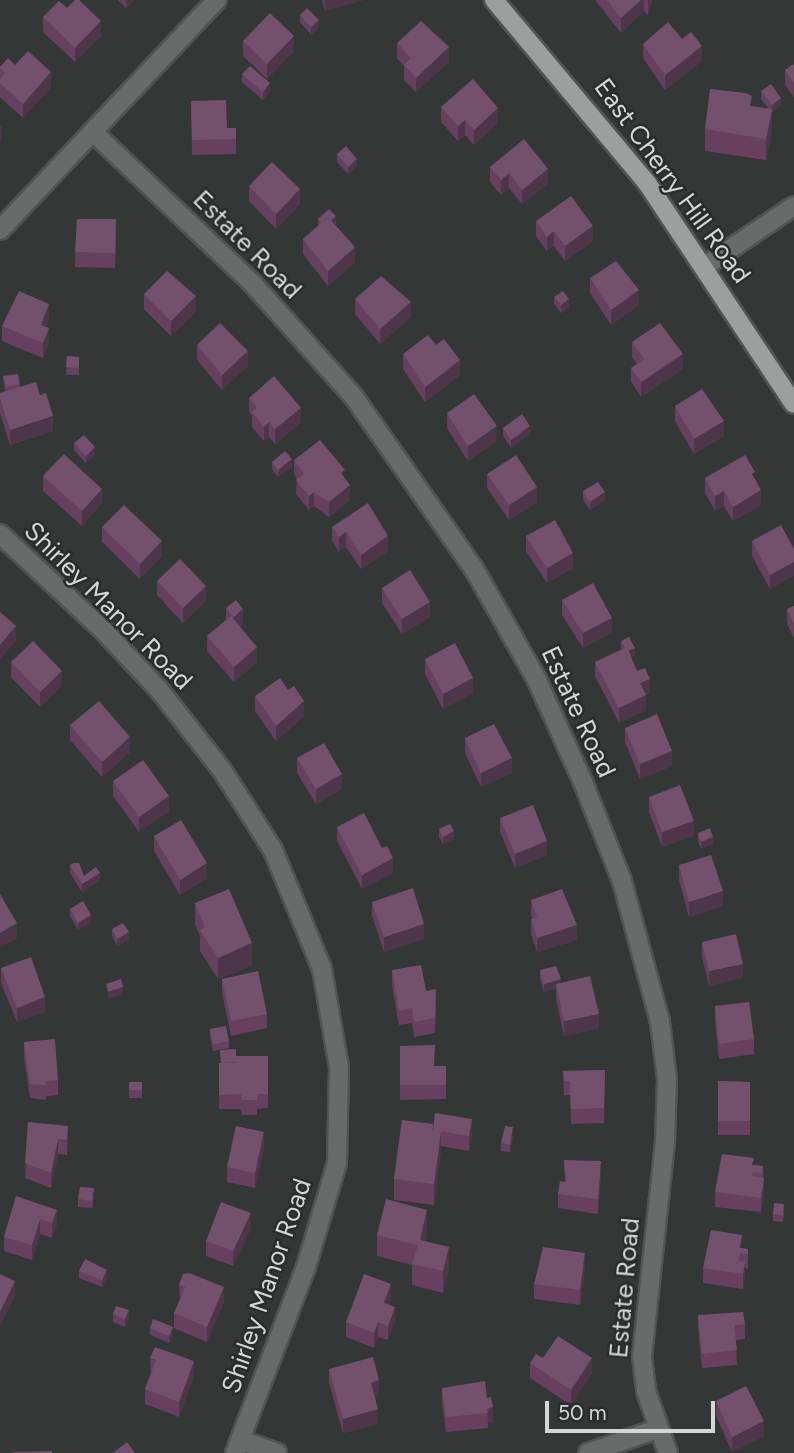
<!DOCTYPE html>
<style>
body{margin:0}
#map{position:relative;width:794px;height:1453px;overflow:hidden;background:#333736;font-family:Figtree,sans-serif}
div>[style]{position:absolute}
.roads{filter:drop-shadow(2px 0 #505453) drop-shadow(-2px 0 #505453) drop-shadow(0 2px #505453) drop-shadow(0 -2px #505453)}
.minor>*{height:18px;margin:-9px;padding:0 9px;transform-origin:9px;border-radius:9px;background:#696b6b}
.major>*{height:18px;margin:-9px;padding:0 9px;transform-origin:9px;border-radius:9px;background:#9b9f9e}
.wall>*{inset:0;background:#67405f}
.shaded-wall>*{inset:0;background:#4d3649}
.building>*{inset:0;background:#73516c}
span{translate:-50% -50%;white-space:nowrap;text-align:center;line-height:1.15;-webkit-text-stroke:5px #292d2c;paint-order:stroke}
.street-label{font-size:26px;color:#d4d7d6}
.scale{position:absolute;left:545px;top:1401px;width:170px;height:32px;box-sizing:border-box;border:4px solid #d4d7d6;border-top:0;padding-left:9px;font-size:21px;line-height:24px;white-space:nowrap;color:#d4d7d6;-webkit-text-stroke:5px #292d2c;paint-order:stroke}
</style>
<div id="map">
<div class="roads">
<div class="minor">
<i style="left:94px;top:133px;width:218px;rotate:43.5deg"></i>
<i style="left:252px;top:283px;width:153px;rotate:48.2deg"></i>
<i style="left:354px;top:397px;width:210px;rotate:55.1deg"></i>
<i style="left:474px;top:569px;width:125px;rotate:60.4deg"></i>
<i style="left:536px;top:678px;width:114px;rotate:65.7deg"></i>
<i style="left:583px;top:782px;width:106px;rotate:68.5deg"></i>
<i style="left:622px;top:881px;width:146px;rotate:74.9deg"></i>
<i style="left:660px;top:1022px;width:57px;rotate:83deg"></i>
<i style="left:667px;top:1079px;width:63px;rotate:91.8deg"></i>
<i style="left:665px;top:1142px;width:216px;rotate:96.1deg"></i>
<i style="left:642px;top:1357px;width:34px;rotate:83deg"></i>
<i style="left:646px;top:1391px;width:66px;rotate:70.5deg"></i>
<i style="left:0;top:230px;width:316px;rotate:-46.7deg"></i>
<i style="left:705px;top:266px;width:107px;rotate:-34deg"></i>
<i style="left:0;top:534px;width:142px;rotate:43deg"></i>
<i style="left:104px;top:631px;width:82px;rotate:47deg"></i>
<i style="left:160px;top:691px;width:100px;rotate:51.9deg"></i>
<i style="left:222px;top:770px;width:95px;rotate:57.5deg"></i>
<i style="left:273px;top:850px;width:129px;rotate:67.6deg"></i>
<i style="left:322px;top:969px;width:99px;rotate:80.2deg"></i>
<i style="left:339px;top:1067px;width:96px;rotate:91.2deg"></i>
<i style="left:337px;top:1163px;width:109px;rotate:106.6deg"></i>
<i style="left:306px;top:1267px;width:199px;rotate:110.9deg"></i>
<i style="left:240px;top:1440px;width:39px;rotate:19deg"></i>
<i style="left:588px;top:1453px;width:73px;rotate:-19.2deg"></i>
</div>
<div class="major">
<i style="left:494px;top:0;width:239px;rotate:50.1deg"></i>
<i style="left:647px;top:183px;width:265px;rotate:56.4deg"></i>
</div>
</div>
<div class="wall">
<i style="clip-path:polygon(118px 0,134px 0,126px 8px)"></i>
<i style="clip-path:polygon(322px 0,363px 0,325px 11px)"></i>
<i style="clip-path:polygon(595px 0,652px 0,648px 15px,644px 11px,621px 33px)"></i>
<i style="clip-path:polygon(67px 8px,101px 36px,75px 62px,43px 32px,43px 17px)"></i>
<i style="clip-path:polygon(300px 15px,319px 27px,311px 35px,300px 22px)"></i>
<i style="clip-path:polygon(682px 39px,702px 61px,665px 90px,643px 58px,643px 44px)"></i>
<i style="clip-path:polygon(243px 41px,294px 51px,267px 79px,243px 56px)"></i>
<i style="clip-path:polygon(397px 43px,449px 62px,416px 92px,404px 80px,404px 66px,397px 58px)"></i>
<i style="clip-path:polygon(15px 65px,51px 87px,23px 118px,0 97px,0 67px)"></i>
<i style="clip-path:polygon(794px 66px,794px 97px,785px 85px,785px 70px)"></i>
<i style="clip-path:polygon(242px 74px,270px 91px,263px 100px,242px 82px)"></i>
<i style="clip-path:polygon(761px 91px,781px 105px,772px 112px,772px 131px,766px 160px,705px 151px,705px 129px,752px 106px,769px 109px,761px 99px)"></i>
<i style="clip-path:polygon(191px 101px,227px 128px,236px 128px,236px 154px,192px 155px)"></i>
<i style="clip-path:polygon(441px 107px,498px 123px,474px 145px,465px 135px,458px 141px,441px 122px)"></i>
<i style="clip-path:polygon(337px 154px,357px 166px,348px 174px,337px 162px)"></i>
<i style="clip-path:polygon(490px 167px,548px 184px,522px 204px,509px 188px,501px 195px,490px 182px)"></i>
<i style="clip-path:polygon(249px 186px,300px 204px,276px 229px,249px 201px)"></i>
<i style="clip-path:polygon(318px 219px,336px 223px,335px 225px,355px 262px,328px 286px,303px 254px,303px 239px,318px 227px)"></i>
<i style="clip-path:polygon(536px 221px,593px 241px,565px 261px,554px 246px,547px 251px,536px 236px)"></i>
<i style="clip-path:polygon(116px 234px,115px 268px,75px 267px,75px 252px)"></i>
<i style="clip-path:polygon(590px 278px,639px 305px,611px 325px,590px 293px)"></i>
<i style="clip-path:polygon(144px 294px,196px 311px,171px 336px,144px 309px)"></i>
<i style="clip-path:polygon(554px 297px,569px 307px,561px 313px,554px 304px)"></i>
<i style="clip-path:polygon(355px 299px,411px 317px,380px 344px,355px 314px)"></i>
<i style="clip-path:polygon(49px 319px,46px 327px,49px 343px,43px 358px,2px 341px,2px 326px)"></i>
<i style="clip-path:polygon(632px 342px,683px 369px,641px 397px,631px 382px,631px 368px,637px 364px,632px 357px)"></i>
<i style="clip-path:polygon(197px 345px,248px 366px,222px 390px,197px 360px)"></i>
<i style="clip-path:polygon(403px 354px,460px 375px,425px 402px,403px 369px)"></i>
<i style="clip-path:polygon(67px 356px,79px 357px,79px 375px,66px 375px)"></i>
<i style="clip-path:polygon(3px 376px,20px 384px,20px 387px,53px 431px,10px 445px,0 413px,0 393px,5px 391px)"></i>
<i style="clip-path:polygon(249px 398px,301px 422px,275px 444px,269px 437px,264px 441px,252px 427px,252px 416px,249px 412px)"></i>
<i style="clip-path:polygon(675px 406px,724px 436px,694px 454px,675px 421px)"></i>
<i style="clip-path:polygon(447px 413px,497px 441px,468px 461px,447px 428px)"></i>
<i style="clip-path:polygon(503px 428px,530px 434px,511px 448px,503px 436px)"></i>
<i style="clip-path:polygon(74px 443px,95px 455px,86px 463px,74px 450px)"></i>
<i style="clip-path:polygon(294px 460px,345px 478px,350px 500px,329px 517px,314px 506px,309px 510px,296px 494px,297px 479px,294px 475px)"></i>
<i style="clip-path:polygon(272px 462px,292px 467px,278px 477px,272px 469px)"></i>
<i style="clip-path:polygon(487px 474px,537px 502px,509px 520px,487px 488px)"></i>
<i style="clip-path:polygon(43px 476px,102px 503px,82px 526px,43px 491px)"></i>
<i style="clip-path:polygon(705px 478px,755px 479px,761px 505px,733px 521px,724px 506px,715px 511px,705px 493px)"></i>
<i style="clip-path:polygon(583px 491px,605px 500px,590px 510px,583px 499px)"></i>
<i style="clip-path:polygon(102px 527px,162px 556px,140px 579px,102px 542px)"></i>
<i style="clip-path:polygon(332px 527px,388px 551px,361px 569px,346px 547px,339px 552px,332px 541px)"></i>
<i style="clip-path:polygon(526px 536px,573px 568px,547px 583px,526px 551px)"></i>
<i style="clip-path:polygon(752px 541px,794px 549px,770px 589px,752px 556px)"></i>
<i style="clip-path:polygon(157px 581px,206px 601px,183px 623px,157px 595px)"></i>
<i style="clip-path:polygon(382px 588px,430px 617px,402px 634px,382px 603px)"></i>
<i style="clip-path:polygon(562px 600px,612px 632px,583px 648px,562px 615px)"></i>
<i style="clip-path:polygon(794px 606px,794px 638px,787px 624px,787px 609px)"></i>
<i style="clip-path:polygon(226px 608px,243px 624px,240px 627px,257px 662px,234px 682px,207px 651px,207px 636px,226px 620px)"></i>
<i style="clip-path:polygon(621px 641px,635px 655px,631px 658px,637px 671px,650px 693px,646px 695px,646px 710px,619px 723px,595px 676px,595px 662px,621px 650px)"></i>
<i style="clip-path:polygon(425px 659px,473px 693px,443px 709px,425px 674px)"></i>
<i style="clip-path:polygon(11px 662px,62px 685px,40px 707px,11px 677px)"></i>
<i style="clip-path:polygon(288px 690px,304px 716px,276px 741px,255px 711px,255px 696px)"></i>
<i style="clip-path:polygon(70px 725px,130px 752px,102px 777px,70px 740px)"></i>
<i style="clip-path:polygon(625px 728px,672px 766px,640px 779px,625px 742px)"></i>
<i style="clip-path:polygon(465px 738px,512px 773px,481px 787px,465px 753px)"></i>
<i style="clip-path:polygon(297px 758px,342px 789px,316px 804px,297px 773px)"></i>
<i style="clip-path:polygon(113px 781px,169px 811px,139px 832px,113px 796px)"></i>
<i style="clip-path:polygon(649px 797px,694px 836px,662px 847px,649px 812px)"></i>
<i style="clip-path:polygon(500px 818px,547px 855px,515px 868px,500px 832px)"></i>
<i style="clip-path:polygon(337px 827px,382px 848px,393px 873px,362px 889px,337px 841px)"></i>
<i style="clip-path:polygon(439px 829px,454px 839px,443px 844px,439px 837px)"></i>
<i style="clip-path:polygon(698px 833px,713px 844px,701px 849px,698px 841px)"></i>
<i style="clip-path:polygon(154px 836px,207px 878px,180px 895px,154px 851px)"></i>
<i style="clip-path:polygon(70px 865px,84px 876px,100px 880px,82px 892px,70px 873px)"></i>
<i style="clip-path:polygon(679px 865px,723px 906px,689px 917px,679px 880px)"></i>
<i style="clip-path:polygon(531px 900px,577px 940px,537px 952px,531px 934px,531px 919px,533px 919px,531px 915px)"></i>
<i style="clip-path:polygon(372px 902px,424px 939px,384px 952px,372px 916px)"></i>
<i style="clip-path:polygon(195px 903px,252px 965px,218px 979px,200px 951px,200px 936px,195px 924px)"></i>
<i style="clip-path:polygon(70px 909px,91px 923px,78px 930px,70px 916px)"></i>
<i style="clip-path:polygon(112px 929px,129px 940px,117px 946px,112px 936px)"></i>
<i style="clip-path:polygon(702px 942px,743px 978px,709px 986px,702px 957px)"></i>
<i style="clip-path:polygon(1px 968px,45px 1012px,17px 1022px,1px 983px)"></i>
<i style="clip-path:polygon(392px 970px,426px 991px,436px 1004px,435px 1033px,414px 1037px,412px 1023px,399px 1025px,392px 985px)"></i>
<i style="clip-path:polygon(540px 970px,561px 983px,599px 1028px,564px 1036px,556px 999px,556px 988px,544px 992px,540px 978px)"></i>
<i style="clip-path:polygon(222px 979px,267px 1014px,267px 1028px,231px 1036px,222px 993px)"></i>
<i style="clip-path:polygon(715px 1006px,754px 1039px,754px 1054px,719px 1059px,715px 1021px)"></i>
<i style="clip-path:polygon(210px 1029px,229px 1041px,229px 1048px,213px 1051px,210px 1037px)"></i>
<i style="clip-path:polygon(24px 1042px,58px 1080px,58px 1095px,46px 1096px,46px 1100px,30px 1098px,24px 1057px)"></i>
<i style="clip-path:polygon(400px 1046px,435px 1066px,446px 1066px,446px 1099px,400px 1100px)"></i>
<i style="clip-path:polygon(220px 1050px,236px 1056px,268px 1056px,268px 1108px,257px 1109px,257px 1115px,242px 1115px,241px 1109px,219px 1109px,219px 1063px,221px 1063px)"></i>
<i style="clip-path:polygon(605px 1070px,604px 1123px,571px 1124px,570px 1095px,564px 1095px,563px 1071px)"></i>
<i style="clip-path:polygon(718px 1081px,750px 1082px,750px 1135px,718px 1135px)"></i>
<i style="clip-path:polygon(129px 1082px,142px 1082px,142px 1098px,129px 1098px)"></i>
<i style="clip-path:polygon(402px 1120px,472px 1134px,469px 1151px,441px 1146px,434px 1205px,394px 1200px,394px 1179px)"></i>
<i style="clip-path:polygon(28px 1122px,68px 1141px,67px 1155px,58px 1154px,51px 1188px,25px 1178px)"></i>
<i style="clip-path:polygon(513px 1135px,510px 1152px,501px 1151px,501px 1143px)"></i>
<i style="clip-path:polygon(264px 1147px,255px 1188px,227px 1182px,227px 1167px)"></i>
<i style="clip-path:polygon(564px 1160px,601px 1176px,598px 1214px,558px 1208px,558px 1194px,565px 1182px)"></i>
<i style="clip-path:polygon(754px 1165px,763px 1166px,764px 1192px,761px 1212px,715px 1207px,715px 1192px)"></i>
<i style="clip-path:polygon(16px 1196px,57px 1224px,52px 1238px,40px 1234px,32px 1260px,4px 1251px,4px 1237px)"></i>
<i style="clip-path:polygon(94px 1196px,92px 1208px,78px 1207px,78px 1199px)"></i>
<i style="clip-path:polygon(784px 1212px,783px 1222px,773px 1221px,773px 1214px)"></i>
<i style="clip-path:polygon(251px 1228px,233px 1266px,206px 1256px,206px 1241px)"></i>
<i style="clip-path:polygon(427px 1231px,425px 1241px,449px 1269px,443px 1293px,412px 1285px,412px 1265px,377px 1256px,377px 1235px)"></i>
<i style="clip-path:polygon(742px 1248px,748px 1249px,748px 1269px,745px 1268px,743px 1289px,703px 1283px,703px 1268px)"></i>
<i style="clip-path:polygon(585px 1268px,580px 1305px,534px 1299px,534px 1284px)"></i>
<i style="clip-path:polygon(79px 1271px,107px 1278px,102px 1287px,79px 1278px)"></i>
<i style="clip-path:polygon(179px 1285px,224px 1302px,207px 1342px,174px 1328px,174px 1313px,180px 1300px)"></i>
<i style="clip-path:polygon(391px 1299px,389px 1304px,395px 1321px,388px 1340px,378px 1337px,374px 1348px,346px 1337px,346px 1322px)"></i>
<i style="clip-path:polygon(113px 1314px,129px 1318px,125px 1327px,113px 1322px)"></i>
<i style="clip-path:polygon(698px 1315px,745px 1324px,745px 1339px,736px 1340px,737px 1365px,702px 1368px,698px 1329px)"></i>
<i style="clip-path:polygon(150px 1328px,173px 1335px,169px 1343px,150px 1335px)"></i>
<i style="clip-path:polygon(150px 1358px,194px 1376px,179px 1417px,145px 1404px,145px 1389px,151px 1373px)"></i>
<i style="clip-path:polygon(543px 1358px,592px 1373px,571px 1405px,530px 1378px,530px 1363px)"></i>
<i style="clip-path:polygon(329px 1369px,379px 1395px,375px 1396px,378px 1424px,343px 1433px,329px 1383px)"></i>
<i style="clip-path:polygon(442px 1388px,487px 1398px,493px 1422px,488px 1423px,488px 1428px,446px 1432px,442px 1403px)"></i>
<i style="clip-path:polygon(716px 1401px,764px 1436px,732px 1452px,716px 1416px)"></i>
</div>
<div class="shaded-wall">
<i style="clip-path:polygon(126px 0,134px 0,126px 8px)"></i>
<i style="clip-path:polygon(325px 0,363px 0,325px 11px)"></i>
<i style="clip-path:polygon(641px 0,644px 0,644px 11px,621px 33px,621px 18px)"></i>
<i style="clip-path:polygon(648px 0,652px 0,648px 15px)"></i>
<i style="clip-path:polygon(319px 20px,319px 27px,311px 35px,311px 27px)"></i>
<i style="clip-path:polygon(101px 21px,101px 36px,75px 62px,75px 48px)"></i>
<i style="clip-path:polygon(294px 36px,294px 51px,267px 79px,267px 64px)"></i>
<i style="clip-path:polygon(702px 46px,702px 61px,665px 90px,665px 75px)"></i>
<i style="clip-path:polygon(449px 47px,449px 62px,416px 92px,416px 78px)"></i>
<i style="clip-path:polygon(51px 72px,51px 87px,23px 118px,23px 104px)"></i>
<i style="clip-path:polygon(270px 83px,270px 91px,263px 100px,263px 92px)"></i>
<i style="clip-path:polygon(781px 98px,781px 105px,772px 112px,772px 131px,766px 160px,766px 139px,772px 112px,772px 105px)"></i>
<i style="clip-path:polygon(498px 108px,498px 123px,474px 145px,474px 130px)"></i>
<i style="clip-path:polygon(465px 120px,465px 135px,458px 141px,458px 126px)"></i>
<i style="clip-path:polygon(2px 125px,2px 140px,0 142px,0 127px)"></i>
<i style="clip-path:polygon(357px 159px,357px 166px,348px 174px,348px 167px)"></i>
<i style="clip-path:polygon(548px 169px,548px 184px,522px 204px,522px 190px)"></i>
<i style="clip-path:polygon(509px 173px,509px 188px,501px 195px,501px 180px)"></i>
<i style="clip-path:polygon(300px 189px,300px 204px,276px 229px,276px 214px)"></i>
<i style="clip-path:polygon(336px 216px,336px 223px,325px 234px,325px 227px)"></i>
<i style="clip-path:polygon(593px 226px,593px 241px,565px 261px,565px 246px)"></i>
<i style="clip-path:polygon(554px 231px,554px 246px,547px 251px,547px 237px)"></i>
<i style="clip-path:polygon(355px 247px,355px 262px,328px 286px,328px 271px)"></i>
<i style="clip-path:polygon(639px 290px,639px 305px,611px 325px,611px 310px)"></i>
<i style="clip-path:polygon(196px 296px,196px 311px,171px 336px,171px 321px)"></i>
<i style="clip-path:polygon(569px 299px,569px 307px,561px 313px,561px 305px)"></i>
<i style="clip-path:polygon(411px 302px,411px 317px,380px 344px,380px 329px)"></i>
<i style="clip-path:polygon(49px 304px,49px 319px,41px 339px,41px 325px)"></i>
<i style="clip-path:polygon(49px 328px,49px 343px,43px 358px,43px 343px)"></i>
<i style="clip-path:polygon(248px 351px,248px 366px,222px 390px,222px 375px)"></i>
<i style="clip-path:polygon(683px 354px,683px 369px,641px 397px,641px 382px)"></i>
<i style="clip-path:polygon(460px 360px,460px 375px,425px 402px,425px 387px)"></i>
<i style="clip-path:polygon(301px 408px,301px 422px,275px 444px,275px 429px)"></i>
<i style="clip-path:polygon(53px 416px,53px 431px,10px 445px,10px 430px)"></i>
<i style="clip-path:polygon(724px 421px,724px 436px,694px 454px,694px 439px)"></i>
<i style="clip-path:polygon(269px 422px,269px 437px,264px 441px,264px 427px)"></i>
<i style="clip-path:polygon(497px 426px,497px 441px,468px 461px,468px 446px)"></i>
<i style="clip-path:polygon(530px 426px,530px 434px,511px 448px,511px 440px)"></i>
<i style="clip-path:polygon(95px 447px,95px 455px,86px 463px,86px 456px)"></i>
<i style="clip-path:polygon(292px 459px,292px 467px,278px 477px,278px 470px)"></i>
<i style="clip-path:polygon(350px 485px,350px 500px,329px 517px,329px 502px)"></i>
<i style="clip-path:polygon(537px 487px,537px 502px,509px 520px,509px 505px)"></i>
<i style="clip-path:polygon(102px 489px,102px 503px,82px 526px,82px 511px)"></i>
<i style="clip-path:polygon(761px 490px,761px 505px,733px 521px,733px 507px)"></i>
<i style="clip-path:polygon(724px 491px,724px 506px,715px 511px,715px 496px)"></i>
<i style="clip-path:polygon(314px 492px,314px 506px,309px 510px,309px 496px)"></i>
<i style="clip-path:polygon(605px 492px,605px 500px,590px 510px,590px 502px)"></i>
<i style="clip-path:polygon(346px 532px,346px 547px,339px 552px,339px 537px)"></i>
<i style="clip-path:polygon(388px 536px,388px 551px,361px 569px,361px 555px)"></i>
<i style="clip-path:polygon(162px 541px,162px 556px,140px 579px,140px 564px)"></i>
<i style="clip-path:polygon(573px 553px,573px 568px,547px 583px,547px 568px)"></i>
<i style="clip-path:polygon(794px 562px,794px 576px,770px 589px,770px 575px)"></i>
<i style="clip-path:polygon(206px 586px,206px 601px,183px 623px,183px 608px)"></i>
<i style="clip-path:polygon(430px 602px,430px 617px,402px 634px,402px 619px)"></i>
<i style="clip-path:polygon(243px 609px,243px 624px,234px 632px,234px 617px)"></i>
<i style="clip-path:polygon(612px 618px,612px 632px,583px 648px,583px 633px)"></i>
<i style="clip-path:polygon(16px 626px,16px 641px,0 660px,0 645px)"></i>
<i style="clip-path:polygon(257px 647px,257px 662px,234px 682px,234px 667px)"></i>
<i style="clip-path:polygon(635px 648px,635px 655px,627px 660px,627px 652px)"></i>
<i style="clip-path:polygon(62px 671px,62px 685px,40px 707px,40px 692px)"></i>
<i style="clip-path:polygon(473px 678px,473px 693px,443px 709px,443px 694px)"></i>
<i style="clip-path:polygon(650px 679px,650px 693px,646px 695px,646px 710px,619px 723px,619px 708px,640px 683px)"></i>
<i style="clip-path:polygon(304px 701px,304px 716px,276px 741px,276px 726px)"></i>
<i style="clip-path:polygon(130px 737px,130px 752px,102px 777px,102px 762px)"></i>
<i style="clip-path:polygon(672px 751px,672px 766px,640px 779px,640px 764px)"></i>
<i style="clip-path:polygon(512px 758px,512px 773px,481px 787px,481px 773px)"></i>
<i style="clip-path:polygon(342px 774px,342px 789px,316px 804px,316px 789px)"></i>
<i style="clip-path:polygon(169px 796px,169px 811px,139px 832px,139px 817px)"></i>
<i style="clip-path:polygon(694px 821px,694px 836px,662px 847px,662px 832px)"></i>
<i style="clip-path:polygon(454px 831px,454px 839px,443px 844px,443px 837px)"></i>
<i style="clip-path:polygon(713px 837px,713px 844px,701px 849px,701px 842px)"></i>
<i style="clip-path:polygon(547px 841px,547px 855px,515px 868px,515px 854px)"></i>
<i style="clip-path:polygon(393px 858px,393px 873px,362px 889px,362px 875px)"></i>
<i style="clip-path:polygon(207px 863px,207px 878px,180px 895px,180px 880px)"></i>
<i style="clip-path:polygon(100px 873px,100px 880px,82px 892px,82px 884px)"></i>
<i style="clip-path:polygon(723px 891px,723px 906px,689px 917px,689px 902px)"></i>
<i style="clip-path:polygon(91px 915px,91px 923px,78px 930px,78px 923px)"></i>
<i style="clip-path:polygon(17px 923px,17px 938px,0 948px,0 933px)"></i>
<i style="clip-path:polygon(424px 924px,424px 939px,384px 952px,384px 937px)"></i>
<i style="clip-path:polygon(577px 925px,577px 940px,537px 952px,537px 938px)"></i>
<i style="clip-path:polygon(129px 932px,129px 940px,117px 946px,117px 939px)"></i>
<i style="clip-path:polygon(252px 943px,252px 965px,218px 979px,218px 958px)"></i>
<i style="clip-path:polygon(743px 964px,743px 978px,709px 986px,709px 971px)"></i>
<i style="clip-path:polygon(561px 979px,561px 987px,556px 984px,556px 988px,544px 992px,544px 984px)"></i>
<i style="clip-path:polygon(123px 987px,123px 995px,108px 999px,108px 992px)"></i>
<i style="clip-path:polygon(45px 997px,45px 1012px,17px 1022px,17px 1008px)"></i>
<i style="clip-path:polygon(599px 1014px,599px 1028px,564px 1036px,564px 1021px)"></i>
<i style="clip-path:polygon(472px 1119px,472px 1134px,469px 1151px,469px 1136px)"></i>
<i style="clip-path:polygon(68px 1126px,68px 1141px,67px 1155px,67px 1140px)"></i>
<i style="clip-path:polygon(513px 1127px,513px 1135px,510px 1152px,510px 1145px)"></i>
<i style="clip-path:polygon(441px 1131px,441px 1152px,434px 1205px,434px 1184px)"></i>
<i style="clip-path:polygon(264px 1132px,264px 1147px,255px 1188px,255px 1173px)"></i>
<i style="clip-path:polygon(58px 1139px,58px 1154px,51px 1188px,51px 1173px)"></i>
<i style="clip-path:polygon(601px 1161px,601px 1176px,598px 1214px,598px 1199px)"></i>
<i style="clip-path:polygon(764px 1178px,764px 1192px,761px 1212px,761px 1198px)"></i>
<i style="clip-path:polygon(57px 1210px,57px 1224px,52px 1238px,52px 1223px)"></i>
<i style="clip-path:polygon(427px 1210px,427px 1231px,420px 1262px,420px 1240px)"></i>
<i style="clip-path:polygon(251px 1213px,251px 1228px,233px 1266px,233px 1251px)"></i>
<i style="clip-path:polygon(40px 1219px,40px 1234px,32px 1260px,32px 1245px)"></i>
<i style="clip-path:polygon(449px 1247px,449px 1269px,443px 1293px,443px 1271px)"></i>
<i style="clip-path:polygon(585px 1253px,585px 1268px,580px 1305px,580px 1290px)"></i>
<i style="clip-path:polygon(745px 1262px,745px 1276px,743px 1289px,743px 1274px)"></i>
<i style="clip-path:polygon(107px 1270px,107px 1278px,102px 1287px,102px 1280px)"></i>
<i style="clip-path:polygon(15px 1281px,15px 1296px,0 1327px,0 1312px)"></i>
<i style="clip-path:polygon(391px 1284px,391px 1299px,384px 1317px,384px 1303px)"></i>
<i style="clip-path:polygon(224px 1287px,224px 1302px,207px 1342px,207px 1327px)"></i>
<i style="clip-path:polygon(395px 1307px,395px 1321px,388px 1340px,388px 1326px)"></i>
<i style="clip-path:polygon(129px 1310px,129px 1318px,125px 1327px,125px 1319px)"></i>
<i style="clip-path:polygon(378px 1322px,378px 1337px,374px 1348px,374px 1333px)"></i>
<i style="clip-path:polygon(173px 1327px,173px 1335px,169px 1343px,169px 1336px)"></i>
<i style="clip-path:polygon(592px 1358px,592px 1373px,571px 1405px,571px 1390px)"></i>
<i style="clip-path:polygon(194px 1361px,194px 1376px,179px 1417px,179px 1402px)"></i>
<i style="clip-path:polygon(379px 1380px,379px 1395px,371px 1397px,371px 1383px)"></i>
<i style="clip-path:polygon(493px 1407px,493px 1422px,488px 1423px,487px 1409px)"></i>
<i style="clip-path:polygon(378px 1409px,378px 1424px,343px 1433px,343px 1419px)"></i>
<i style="clip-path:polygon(764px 1421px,764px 1436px,732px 1452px,732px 1437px)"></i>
</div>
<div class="building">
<i style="clip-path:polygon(75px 0,79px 0,101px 21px,75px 48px,43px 17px,59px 1px,67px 8px)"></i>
<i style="clip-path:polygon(607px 0,641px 0,621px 18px)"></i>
<i style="clip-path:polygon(307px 8px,319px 20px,311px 27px,300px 15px)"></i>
<i style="clip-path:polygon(270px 13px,294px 36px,267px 64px,243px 41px)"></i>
<i style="clip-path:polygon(421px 21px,449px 47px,416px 78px,404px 65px,411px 58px,397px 43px)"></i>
<i style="clip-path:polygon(668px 22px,682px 39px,691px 32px,702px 46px,665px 75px,643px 44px)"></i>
<i style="clip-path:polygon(28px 51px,51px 72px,23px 104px,0 83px,0 79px,5px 73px,0 68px,0 67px,8px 58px,15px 65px)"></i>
<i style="clip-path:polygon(793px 64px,794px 66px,794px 83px,785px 70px)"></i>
<i style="clip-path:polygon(250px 66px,270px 83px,263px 92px,242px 74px)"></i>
<i style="clip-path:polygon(473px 79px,498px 108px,474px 130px,465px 120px,458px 126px,441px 107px)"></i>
<i style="clip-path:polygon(771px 84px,781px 98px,772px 105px,761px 91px)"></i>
<i style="clip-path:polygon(710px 89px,746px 93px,752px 96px,750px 106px,772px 109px,766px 139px,705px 129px)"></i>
<i style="clip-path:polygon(226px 100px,227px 128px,236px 128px,236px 139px,192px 140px,191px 101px)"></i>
<i style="clip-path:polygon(524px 139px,548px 169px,522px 190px,509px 173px,501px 180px,490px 167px)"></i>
<i style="clip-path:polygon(346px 146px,357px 159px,348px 167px,337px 154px)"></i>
<i style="clip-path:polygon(272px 162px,300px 189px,276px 214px,249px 186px)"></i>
<i style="clip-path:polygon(571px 196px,593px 226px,565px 246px,554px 231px,547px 237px,536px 221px)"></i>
<i style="clip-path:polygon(329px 209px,336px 216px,331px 221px,328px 217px,321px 223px,318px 219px)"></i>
<i style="clip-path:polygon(328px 217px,355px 247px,328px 271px,303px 239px)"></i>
<i style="clip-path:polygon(77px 219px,116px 219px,115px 253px,75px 252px)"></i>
<i style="clip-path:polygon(616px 261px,639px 290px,611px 310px,590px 278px)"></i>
<i style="clip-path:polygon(167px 271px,196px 296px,171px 321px,144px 294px)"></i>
<i style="clip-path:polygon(381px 276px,411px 302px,380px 329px,355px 299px)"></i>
<i style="clip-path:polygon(19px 291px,49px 304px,41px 325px,49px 328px,43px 343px,2px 326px)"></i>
<i style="clip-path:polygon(563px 291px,569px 299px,561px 305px,554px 297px)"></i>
<i style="clip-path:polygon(220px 323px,248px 351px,222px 375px,197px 345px)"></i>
<i style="clip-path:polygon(660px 323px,683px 354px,641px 382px,631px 368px,644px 359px,632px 342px)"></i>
<i style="clip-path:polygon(428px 335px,436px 345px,444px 339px,460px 360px,425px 387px,403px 354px)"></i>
<i style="clip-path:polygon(67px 356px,79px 357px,79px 368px,66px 367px)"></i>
<i style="clip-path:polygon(18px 374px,20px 384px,6px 387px,3px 376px)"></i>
<i style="clip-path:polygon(274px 376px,301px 408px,275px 429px,269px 422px,264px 427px,252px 412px,257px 407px,249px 398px)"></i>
<i style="clip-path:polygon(36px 382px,40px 395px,46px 393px,53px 416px,10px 430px,0 398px,0 393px)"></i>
<i style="clip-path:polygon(702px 389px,724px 421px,694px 439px,675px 406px)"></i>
<i style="clip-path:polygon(474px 394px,497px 426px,468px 446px,447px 413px)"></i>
<i style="clip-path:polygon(522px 414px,530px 426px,511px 440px,503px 428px)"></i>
<i style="clip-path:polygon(84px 435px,95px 447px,86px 456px,74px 443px)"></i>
<i style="clip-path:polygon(320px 440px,345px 470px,341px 473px,350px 485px,329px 502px,314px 492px,309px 496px,296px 480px,304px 474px,294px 460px)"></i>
<i style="clip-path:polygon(285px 451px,292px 459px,278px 470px,272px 462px)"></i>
<i style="clip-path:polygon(64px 454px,102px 489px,82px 511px,43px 476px)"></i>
<i style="clip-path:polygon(516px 455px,537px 487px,509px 505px,487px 474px)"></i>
<i style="clip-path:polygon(745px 455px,755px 472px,752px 474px,761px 490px,733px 507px,724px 491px,715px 496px,705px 478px)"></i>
<i style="clip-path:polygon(598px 482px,605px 492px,590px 502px,583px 491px)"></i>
<i style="clip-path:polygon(368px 503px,388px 536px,361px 555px,346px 532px,339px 537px,332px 527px)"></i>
<i style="clip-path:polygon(124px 505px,162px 541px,140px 564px,102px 527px)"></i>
<i style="clip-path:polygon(555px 520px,573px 553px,547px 568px,526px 536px)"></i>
<i style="clip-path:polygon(781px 525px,794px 549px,794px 562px,770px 575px,752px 541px)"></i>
<i style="clip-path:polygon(180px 559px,206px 586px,183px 608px,157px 581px)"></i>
<i style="clip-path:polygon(410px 570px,430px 602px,402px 619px,382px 588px)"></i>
<i style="clip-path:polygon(593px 583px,612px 618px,583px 633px,562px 600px)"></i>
<i style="clip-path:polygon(236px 600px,243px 609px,234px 617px,226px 608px)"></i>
<i style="clip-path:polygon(794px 606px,794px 624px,787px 609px)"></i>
<i style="clip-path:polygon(0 612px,16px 626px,0 645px)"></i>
<i style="clip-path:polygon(231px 616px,257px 647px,234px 667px,207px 636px)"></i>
<i style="clip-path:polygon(629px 637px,635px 648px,628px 651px,627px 647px,625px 648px,621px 641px)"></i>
<i style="clip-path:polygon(33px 641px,62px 671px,40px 692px,11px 662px)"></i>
<i style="clip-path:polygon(455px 643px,473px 678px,443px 694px,425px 659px)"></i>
<i style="clip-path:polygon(627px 647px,637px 671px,645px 668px,650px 679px,640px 683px,646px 695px,619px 708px,595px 662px)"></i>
<i style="clip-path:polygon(280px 678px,288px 690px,294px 686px,304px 701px,276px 726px,255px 696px)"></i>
<i style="clip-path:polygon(99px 701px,130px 737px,102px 762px,70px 725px)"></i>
<i style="clip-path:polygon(657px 714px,672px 751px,640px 764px,625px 728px)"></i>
<i style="clip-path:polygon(494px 724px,512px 758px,481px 773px,465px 738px)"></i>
<i style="clip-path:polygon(324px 743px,342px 774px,316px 789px,297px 758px)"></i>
<i style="clip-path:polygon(143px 760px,169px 796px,139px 817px,113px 781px)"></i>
<i style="clip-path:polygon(680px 785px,694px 821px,662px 832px,649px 797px)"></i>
<i style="clip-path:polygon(533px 805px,547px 841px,515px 854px,500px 818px)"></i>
<i style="clip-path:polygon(364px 813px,382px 848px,387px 846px,393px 858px,362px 875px,337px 827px)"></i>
<i style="clip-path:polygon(181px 820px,207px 863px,180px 880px,154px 836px)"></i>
<i style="clip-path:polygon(450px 824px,454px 831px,443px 837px,439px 829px)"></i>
<i style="clip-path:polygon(710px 828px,713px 837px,701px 842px,698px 833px)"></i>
<i style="clip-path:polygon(711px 855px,723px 891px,689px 902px,679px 865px)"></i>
<i style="clip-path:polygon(74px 863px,79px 863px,84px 876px,96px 867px,100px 873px,82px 884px,70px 865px)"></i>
<i style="clip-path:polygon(413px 888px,424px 924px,384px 937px,372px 902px)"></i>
<i style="clip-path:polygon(229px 889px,252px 943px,218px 958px,200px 930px,205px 927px,195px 903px)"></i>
<i style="clip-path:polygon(562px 889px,577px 925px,537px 938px,531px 919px,537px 917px,531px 900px)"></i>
<i style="clip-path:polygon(0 894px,17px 923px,0 933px)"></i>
<i style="clip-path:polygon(83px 901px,91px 915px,78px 923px,70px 909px)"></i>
<i style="clip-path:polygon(123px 923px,129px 932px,117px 939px,112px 929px)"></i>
<i style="clip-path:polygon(736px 934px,743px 964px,709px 971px,702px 942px)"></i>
<i style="clip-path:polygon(31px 957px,45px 997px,17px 1008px,1px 968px)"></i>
<i style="clip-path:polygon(421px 965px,426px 991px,436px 989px,435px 1018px,414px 1022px,412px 1008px,399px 1011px,392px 970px)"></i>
<i style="clip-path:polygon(556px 966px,561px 979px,544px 984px,540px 970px)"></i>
<i style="clip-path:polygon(258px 971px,267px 1014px,231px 1021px,222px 979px)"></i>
<i style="clip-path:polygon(590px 976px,599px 1014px,564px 1021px,556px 984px)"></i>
<i style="clip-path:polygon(121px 979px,123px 987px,108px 992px,106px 984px)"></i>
<i style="clip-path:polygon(749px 1002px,754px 1039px,719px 1044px,715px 1006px)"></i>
<i style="clip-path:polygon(226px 1026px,229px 1041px,213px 1044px,210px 1029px)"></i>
<i style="clip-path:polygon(55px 1039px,58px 1080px,45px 1081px,46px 1085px,30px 1084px,24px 1042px)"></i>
<i style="clip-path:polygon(435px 1045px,434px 1066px,446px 1066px,446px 1085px,400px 1085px,400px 1046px)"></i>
<i style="clip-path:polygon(236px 1049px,236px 1062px,221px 1063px,220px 1050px)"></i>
<i style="clip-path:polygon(236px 1056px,268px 1056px,268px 1094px,257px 1094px,257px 1100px,242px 1100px,241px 1094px,219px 1095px,219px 1063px,236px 1063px)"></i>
<i style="clip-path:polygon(605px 1070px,604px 1108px,571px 1109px,570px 1081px,564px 1081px,563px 1071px)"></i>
<i style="clip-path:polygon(718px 1081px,750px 1082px,750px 1121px,718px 1121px)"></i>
<i style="clip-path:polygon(129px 1082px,142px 1082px,142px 1090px,129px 1090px)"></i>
<i style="clip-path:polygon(435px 1113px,472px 1119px,469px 1136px,433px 1130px)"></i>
<i style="clip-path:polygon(402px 1120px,433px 1124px,432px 1130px,441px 1131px,434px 1184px,394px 1179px)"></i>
<i style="clip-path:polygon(28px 1122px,68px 1126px,67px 1140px,58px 1139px,51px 1173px,25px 1163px)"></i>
<i style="clip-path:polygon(236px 1126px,264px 1132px,255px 1173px,227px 1167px)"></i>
<i style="clip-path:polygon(505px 1126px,513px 1127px,510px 1145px,501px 1143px)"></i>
<i style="clip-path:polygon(722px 1154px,754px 1158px,752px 1165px,763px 1166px,762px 1173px,753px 1172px,752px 1176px,764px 1178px,761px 1198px,715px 1192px)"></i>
<i style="clip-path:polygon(564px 1160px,601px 1161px,598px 1199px,558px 1194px,560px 1181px,566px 1182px)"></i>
<i style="clip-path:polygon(80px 1187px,94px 1188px,92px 1201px,78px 1199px)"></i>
<i style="clip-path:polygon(16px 1196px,57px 1210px,52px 1223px,40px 1219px,32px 1245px,4px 1237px)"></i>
<i style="clip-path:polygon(386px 1199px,427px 1210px,420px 1240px,449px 1247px,443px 1271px,412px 1264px,418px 1245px,377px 1235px)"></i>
<i style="clip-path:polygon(221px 1202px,251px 1213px,233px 1251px,206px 1241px)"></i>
<i style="clip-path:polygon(774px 1203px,784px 1204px,783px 1215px,773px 1214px)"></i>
<i style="clip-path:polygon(711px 1230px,742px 1235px,740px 1248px,748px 1249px,748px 1254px,740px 1253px,738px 1261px,745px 1262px,743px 1274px,703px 1268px)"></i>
<i style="clip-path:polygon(543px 1247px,585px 1253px,580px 1290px,534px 1284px)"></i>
<i style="clip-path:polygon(85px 1259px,107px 1270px,102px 1280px,79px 1271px)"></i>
<i style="clip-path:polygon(189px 1273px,224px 1287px,207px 1327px,174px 1313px,185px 1287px,179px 1285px,183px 1274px)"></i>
<i style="clip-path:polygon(0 1274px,15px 1281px,0 1312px)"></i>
<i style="clip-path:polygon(364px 1274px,391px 1284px,384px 1303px,395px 1307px,388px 1326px,378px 1322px,374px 1333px,346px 1322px)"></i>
<i style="clip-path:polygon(116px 1306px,129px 1310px,125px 1319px,113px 1314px)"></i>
<i style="clip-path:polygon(743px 1312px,745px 1324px,734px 1325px,737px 1350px,702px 1354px,698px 1315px)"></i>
<i style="clip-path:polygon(153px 1319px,173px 1327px,169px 1336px,150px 1328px)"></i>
<i style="clip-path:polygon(558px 1336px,592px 1358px,571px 1390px,530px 1363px,536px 1354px,543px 1358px)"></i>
<i style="clip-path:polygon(155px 1347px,194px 1361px,179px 1402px,145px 1389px,156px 1360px,150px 1358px)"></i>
<i style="clip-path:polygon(373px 1357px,379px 1380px,371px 1383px,378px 1409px,343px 1419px,329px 1369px)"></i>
<i style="clip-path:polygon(485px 1381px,487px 1398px,491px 1397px,493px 1407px,487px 1409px,488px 1413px,446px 1417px,442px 1388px)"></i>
<i style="clip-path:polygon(746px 1386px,764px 1421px,732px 1437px,716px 1401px)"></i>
<i style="clip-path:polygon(127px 1442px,135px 1453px,113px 1453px)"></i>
<i style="clip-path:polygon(52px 1451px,52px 1453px,13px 1453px,13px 1452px)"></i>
</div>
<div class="street-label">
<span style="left:672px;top:181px;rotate:54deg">East Cherry Hill Road</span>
<span style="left:247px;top:245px;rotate:45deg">Estate Road</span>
<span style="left:108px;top:606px;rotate:45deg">Shirley Manor Road</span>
<span style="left:578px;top:712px;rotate:65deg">Estate Road</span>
<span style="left:267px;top:1286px;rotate:-71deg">Shirley Manor Road</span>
<span style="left:625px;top:1288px;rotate:-85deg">Estate Road</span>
</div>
<div class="scale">50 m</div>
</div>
